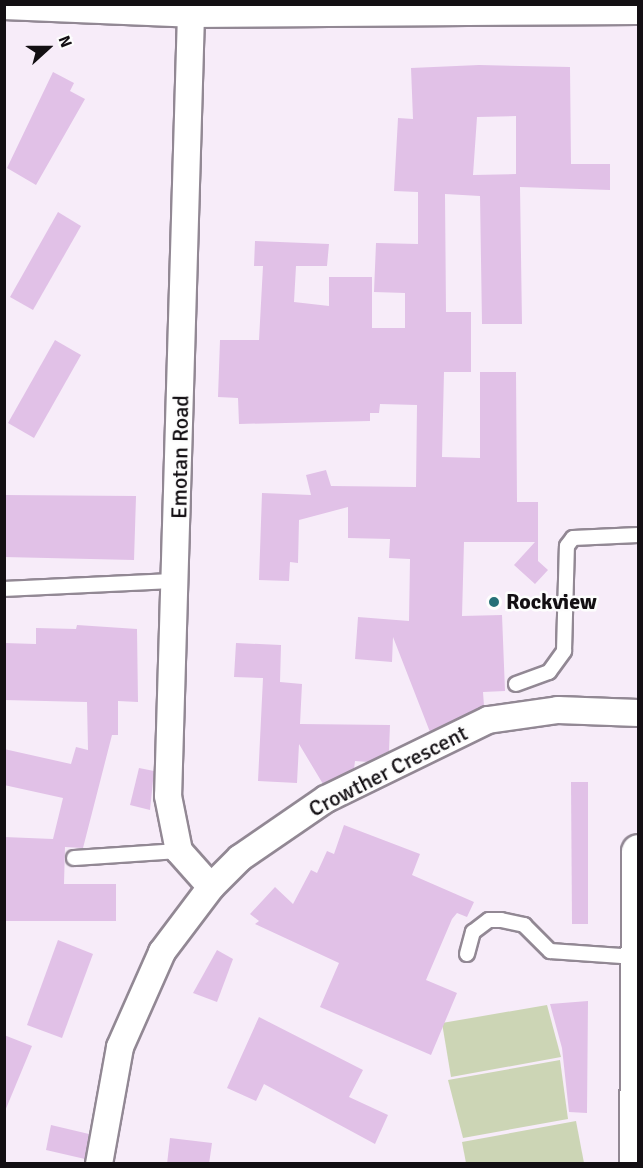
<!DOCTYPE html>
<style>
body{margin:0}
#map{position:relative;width:643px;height:1168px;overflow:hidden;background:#f7ecf9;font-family:Signika,sans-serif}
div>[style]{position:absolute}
.green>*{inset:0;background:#ccd5b5}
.building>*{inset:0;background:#e1c1e7}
.roads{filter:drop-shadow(2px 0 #928894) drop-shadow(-2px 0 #928894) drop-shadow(0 2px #928894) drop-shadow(0 -2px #928894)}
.service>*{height:14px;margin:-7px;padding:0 7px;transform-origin:7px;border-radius:7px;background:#fff}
.minor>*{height:26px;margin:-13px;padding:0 13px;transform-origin:13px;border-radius:13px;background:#fff}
.tertiary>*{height:33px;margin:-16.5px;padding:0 16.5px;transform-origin:16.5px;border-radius:16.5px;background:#fff}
.dots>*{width:16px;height:16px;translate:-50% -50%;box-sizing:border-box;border:3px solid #fdfdfd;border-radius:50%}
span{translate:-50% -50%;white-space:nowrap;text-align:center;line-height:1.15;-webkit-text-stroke:5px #fdfdfd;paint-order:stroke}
.street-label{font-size:22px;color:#130f13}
.poi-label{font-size:22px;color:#130f13;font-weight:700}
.left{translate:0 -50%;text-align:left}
.frame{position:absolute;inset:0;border:6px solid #130f13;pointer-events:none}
.north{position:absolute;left:18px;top:18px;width:60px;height:60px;-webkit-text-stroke:4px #fdfdfd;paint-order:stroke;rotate:69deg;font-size:16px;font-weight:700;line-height:24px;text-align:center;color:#130f13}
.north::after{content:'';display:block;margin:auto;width:21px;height:27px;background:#130f13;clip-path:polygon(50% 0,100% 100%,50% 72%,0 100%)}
</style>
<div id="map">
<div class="green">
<i style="clip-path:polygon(547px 1005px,561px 1057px,451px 1077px,442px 1023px)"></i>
<i style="clip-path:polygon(560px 1060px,568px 1119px,463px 1138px,448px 1080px)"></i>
<i style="clip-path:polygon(576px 1121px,584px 1163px,466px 1163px,462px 1142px)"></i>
</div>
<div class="building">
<i style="clip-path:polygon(evenodd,479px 65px,570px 67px,571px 164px,610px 164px,610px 190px,520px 187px,522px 324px,482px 324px,480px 196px,445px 194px,446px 312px,471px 312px,471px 372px,444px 372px,442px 457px,480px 458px,480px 372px,516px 372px,517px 502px,538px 502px,538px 561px,548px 570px,535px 584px,514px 565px,535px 542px,464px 542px,462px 616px,502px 615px,505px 691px,483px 692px,484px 706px,430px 732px,393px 637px,392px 662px,355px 659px,358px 617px,409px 621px,410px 559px,389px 558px,390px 539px,348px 538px,348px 507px,299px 520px,298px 563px,290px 562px,289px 581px,259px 580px,262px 493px,311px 495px,306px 475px,326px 470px,331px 486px,416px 487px,417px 405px,380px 404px,379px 413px,370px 413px,370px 421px,239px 424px,238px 398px,218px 397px,220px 340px,259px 340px,263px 266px,254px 266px,255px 241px,329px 244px,327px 266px,296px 266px,294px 302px,329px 306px,329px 277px,372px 277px,372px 328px,405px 328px,405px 293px,374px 292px,376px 243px,418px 244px,418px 192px,394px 191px,398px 118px,413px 119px,411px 68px,479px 65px,516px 116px,516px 174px,473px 175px,477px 117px,516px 116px)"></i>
<i style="clip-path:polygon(53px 72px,74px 83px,70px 91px,85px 99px,36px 185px,7px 168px)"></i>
<i style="clip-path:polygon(58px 212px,81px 226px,33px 310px,10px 297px)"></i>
<i style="clip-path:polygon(55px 340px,81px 355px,34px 438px,8px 423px)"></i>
<i style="clip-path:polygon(4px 495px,136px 496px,134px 560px,4px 557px)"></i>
<i style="clip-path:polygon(77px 625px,137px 629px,138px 702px,118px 701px,118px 735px,112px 735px,83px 848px,65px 847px,64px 884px,116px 884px,116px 921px,4px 921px,4px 837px,53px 839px,63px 798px,4px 785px,4px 749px,71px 764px,76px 747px,88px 750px,87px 702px,4px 700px,4px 643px,36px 644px,36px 628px,76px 629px)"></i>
<i style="clip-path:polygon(236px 643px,281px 645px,280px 682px,302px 684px,300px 724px,390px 725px,389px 751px,368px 762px,355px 761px,354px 769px,323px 784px,299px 744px,297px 783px,258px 781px,263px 678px,234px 677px)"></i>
<i style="clip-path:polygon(139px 768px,154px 771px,150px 810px,130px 805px)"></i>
<i style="clip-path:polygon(571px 782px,588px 782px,588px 924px,572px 924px)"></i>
<i style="clip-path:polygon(344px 825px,420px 854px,412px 875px,474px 902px,467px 917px,457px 913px,452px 919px,426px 980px,457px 993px,431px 1055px,320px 1007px,339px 963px,255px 924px,259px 921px,250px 914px,275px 887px,293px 904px,311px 870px,317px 873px,327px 851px,334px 854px)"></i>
<i style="clip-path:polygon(58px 940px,93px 954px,62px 1038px,27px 1025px)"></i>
<i style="clip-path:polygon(217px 950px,233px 959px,217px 1002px,193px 993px)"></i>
<i style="clip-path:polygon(588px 1001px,587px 1113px,569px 1112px,562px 1048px,550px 1004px)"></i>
<i style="clip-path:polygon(259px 1017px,363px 1070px,349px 1097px,388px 1115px,375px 1144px,264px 1084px,256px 1101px,227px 1088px)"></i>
<i style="clip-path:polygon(4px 1035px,32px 1046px,5px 1111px,4px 1111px)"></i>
<i style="clip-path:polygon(51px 1125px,89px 1134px,85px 1159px,46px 1150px)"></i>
<i style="clip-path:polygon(170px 1138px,212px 1143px,209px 1164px,167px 1164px)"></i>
</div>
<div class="roads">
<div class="service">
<i style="left:4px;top:589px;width:172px;rotate:-2.7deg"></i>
<i style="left:516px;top:684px;width:35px;rotate:-20deg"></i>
<i style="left:549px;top:672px;width:26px;rotate:-54deg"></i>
<i style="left:564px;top:651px;width:105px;rotate:-88.4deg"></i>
<i style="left:567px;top:546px;width:10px;rotate:-53deg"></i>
<i style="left:573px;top:538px;width:65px;rotate:-2.6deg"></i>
<i style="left:74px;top:858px;width:105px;rotate:-3.8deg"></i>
<i style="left:467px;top:954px;width:23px;rotate:-75deg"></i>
<i style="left:473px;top:932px;width:20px;rotate:-37deg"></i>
<i style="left:489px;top:920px;width:12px"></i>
<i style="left:501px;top:920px;width:24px;rotate:12deg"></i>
<i style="left:524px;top:925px;width:37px;rotate:45deg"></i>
<i style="left:550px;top:951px;width:86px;rotate:4deg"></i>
</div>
<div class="minor">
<i style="left:4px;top:6px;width:187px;rotate:2.4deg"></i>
<i style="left:191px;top:14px;width:447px;rotate:-0.4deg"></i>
<i style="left:191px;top:14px;width:782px;rotate:91.68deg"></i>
<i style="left:168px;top:796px;width:56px;rotate:78.7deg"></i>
<i style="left:179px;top:851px;width:48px;rotate:48.4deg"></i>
<i style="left:99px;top:1164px;width:119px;rotate:-79.8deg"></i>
<i style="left:120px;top:1047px;width:104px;rotate:-66.1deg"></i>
<i style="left:162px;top:952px;width:81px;rotate:-53deg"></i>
<i style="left:211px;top:887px;width:41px;rotate:-45deg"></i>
<i style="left:240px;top:858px;width:104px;rotate:-34.5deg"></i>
<i style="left:326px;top:799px;width:180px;rotate:-26deg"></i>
<i style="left:488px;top:720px;width:71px;rotate:-8.1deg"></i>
<i style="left:558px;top:710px;width:80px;rotate:2.1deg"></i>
</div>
<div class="tertiary">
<i style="left:636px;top:1164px;width:313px;rotate:-89.6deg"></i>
</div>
</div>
<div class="dots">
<i style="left:494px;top:602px;background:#267077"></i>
</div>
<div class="street-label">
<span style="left:180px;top:457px;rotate:-89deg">Emotan Road</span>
<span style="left:388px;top:771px;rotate:-27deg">Crowther Crescent</span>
</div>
<div class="poi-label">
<span class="left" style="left:506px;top:602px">Rockview</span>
</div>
<div class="frame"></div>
<div class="north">N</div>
</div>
